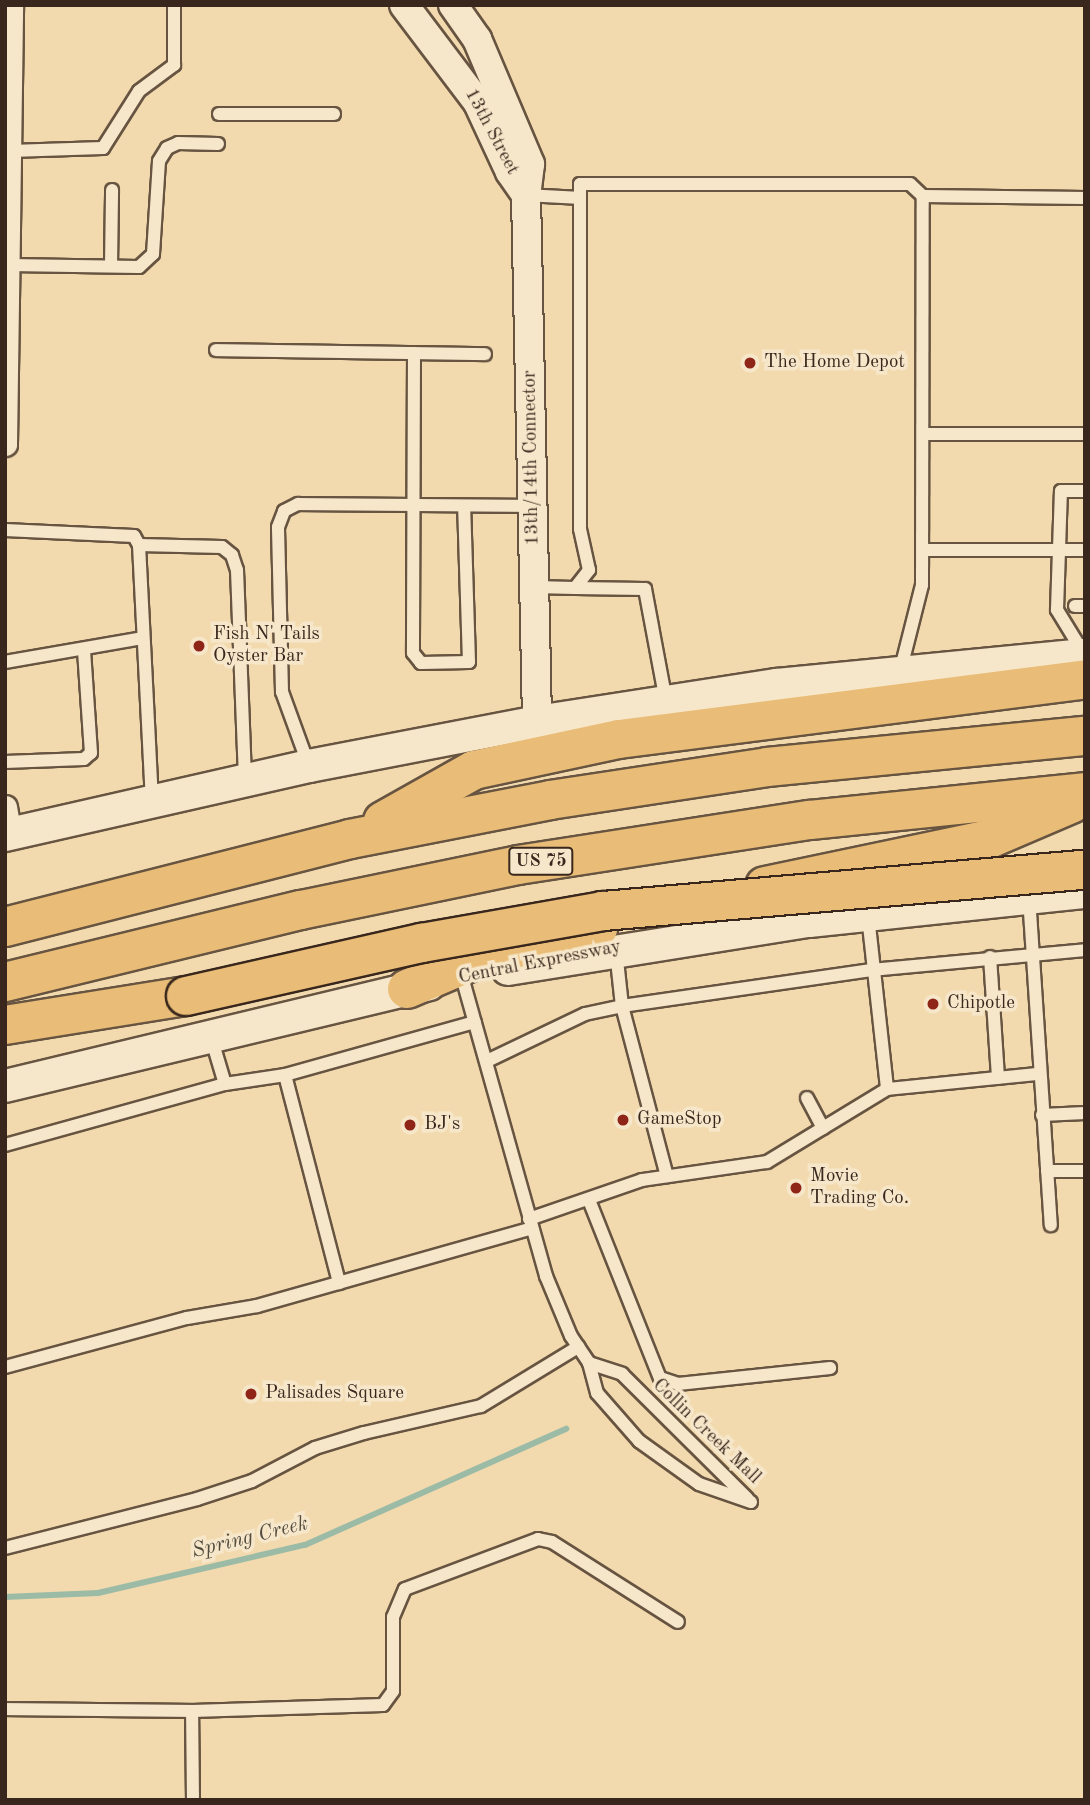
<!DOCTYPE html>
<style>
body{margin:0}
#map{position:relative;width:1090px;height:1805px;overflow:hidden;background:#f2daae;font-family:"Old Standard TT",serif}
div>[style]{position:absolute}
.stream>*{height:6px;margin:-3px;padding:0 3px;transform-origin:3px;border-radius:3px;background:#9cbba6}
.roads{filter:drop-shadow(2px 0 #675441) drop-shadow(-2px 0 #675441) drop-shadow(0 2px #675441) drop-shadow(0 -2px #675441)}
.service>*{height:12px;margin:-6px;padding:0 6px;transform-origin:6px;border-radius:6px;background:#f7e7ca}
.minor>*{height:23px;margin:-11.5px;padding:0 11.5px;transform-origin:11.5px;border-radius:11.5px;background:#f7e7ca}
.tertiary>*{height:28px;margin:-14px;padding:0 14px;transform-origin:14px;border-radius:14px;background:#f7e7ca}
.secondary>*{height:32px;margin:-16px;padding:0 16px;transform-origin:16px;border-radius:16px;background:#f7e7ca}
.motorway>*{height:38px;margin:-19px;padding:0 19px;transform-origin:19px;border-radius:19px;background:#e9bd77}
.bridges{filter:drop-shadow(2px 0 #39271d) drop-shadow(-2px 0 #39271d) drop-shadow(0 2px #39271d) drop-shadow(0 -2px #39271d)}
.motorway-bridge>*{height:38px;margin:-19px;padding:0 19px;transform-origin:19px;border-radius:19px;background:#e9bd77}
.dots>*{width:19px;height:19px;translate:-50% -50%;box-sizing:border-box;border:4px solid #f7e7ca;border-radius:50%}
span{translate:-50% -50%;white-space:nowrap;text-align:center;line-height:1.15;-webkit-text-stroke:7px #f7e7ca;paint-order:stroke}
.shield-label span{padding:2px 5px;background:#f7e7ca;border:2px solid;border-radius:5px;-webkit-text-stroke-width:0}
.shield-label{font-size:18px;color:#39271d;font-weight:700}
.street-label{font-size:19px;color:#39271d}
.poi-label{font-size:19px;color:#39271d}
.left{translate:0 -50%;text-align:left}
.water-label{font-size:21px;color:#524c3f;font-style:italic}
.frame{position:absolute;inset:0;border:7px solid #39271d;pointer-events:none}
</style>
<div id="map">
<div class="stream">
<i style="left:5px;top:1597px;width:93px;rotate:-2.5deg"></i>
<i style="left:98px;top:1593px;width:212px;rotate:-13.1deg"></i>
<i style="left:305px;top:1545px;width:286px;rotate:-24deg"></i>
</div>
<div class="roads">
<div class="service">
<i style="left:219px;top:114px;width:115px"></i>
<i style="left:10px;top:151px;width:93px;rotate:-1.8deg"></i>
<i style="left:103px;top:148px;width:67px;rotate:-57.7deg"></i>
<i style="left:139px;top:91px;width:44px;rotate:-36.6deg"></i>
<i style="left:174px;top:65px;width:60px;rotate:-90deg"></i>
<i style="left:526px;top:195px;width:54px;rotate:3.2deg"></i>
<i style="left:9px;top:265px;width:130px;rotate:0.9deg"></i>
<i style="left:139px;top:267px;width:19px;rotate:-43deg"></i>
<i style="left:153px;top:254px;width:93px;rotate:-86.3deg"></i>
<i style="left:159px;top:161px;width:15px;rotate:-58deg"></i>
<i style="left:167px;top:148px;width:12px;rotate:-24deg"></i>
<i style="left:178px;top:143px;width:40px;rotate:1.4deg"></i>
<i style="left:111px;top:266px;width:76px;rotate:-89.2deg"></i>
<i style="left:216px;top:350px;width:269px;rotate:0.9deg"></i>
<i style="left:414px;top:353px;width:300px;rotate:90.2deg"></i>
<i style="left:413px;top:653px;width:13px;rotate:51deg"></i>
<i style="left:421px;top:663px;width:48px;rotate:-1.2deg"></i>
<i style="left:469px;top:662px;width:156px;rotate:-91.8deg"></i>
<i style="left:923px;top:434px;width:162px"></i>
<i style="left:5px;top:530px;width:129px;rotate:2.7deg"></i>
<i style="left:134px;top:536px;width:10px;rotate:61deg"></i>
<i style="left:139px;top:545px;width:255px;rotate:87.1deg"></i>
<i style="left:139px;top:545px;width:83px;rotate:1.4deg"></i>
<i style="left:222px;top:547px;width:13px;rotate:39deg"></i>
<i style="left:232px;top:555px;width:16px;rotate:72deg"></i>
<i style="left:237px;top:570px;width:211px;rotate:87.8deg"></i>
<i style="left:923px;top:550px;width:162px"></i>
<i style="left:534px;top:587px;width:41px;rotate:1.4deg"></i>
<i style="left:575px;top:588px;width:23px;rotate:-52deg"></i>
<i style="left:589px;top:570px;width:42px;rotate:-102.4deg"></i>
<i style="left:580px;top:529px;width:345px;rotate:-90deg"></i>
<i style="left:580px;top:184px;width:330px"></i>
<i style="left:910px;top:184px;width:18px;rotate:43deg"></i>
<i style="left:923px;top:196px;width:162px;rotate:0.7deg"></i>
<i style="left:575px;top:588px;width:70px;rotate:0.8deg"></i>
<i style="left:645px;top:589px;width:114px;rotate:79.4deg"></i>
<i style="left:1075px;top:606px;width:10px"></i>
<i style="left:1084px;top:654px;width:52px;rotate:-121.5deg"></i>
<i style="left:1057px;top:610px;width:119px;rotate:-88.1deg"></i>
<i style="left:1061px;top:491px;width:24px"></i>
<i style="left:5px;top:662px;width:139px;rotate:-9.9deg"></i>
<i style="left:900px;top:672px;width:90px;rotate:-75.8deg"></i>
<i style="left:922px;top:585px;width:389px;rotate:-89.9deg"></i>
<i style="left:5px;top:762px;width:79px;rotate:-2.2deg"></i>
<i style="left:84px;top:759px;width:9px;rotate:-41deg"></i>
<i style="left:91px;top:753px;width:104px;rotate:-93.9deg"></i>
<i style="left:309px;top:766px;width:79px;rotate:-110deg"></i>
<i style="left:282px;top:692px;width:165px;rotate:-91.4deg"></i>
<i style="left:278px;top:527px;width:17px;rotate:-69deg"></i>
<i style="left:284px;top:511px;width:16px;rotate:-27deg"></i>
<i style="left:298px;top:504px;width:235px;rotate:0.5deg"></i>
<i style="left:1029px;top:897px;width:329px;rotate:86.2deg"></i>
<i style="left:868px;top:916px;width:174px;rotate:83.7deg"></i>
<i style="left:616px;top:951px;width:55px;rotate:83.8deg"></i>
<i style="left:622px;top:1006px;width:176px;rotate:75.2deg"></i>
<i style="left:990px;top:957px;width:121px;rotate:86.2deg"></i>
<i style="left:462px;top:977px;width:311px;rotate:74.3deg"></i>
<i style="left:546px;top:1276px;width:65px;rotate:67.4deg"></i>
<i style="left:571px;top:1336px;width:32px;rotate:56deg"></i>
<i style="left:589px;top:1363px;width:31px;rotate:75deg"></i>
<i style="left:597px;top:1393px;width:64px;rotate:48.8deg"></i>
<i style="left:639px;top:1441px;width:74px;rotate:35.6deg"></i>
<i style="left:699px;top:1484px;width:55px;rotate:19.1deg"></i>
<i style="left:211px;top:1037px;width:49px;rotate:73.4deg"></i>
<i style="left:225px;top:1084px;width:61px;rotate:-8.5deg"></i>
<i style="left:285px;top:1075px;width:197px;rotate:-15.6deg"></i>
<i style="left:487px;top:1061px;width:109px;rotate:-25.6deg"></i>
<i style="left:585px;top:1014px;width:38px;rotate:-12deg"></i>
<i style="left:622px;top:1006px;width:252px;rotate:-8.2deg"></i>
<i style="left:871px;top:970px;width:215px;rotate:-5.3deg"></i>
<i style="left:285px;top:1075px;width:215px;rotate:75.4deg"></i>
<i style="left:807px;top:1098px;width:34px;rotate:62deg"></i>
<i style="left:1042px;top:1115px;width:43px;rotate:-2.7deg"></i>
<i style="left:5px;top:1145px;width:228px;rotate:-15.5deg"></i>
<i style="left:1047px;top:1171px;width:38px"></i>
<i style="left:589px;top:1200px;width:192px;rotate:68.3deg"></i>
<i style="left:660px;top:1378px;width:19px;rotate:18deg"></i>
<i style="left:678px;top:1384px;width:153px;rotate:-6deg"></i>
<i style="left:529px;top:1219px;width:120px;rotate:-19deg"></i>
<i style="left:642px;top:1180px;width:126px;rotate:-8.2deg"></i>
<i style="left:767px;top:1162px;width:140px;rotate:-31.3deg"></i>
<i style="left:887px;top:1089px;width:152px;rotate:-5.7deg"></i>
<i style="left:589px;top:1363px;width:35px;rotate:18deg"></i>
<i style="left:622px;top:1374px;width:177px;rotate:44.8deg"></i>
<i style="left:5px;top:1367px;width:188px;rotate:-15.1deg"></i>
<i style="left:187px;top:1318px;width:71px;rotate:-9.7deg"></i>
<i style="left:257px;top:1306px;width:286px;rotate:-15.8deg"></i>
<i style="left:5px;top:1548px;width:198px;rotate:-14.3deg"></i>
<i style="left:197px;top:1499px;width:58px;rotate:-18.1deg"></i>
<i style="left:252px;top:1481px;width:71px;rotate:-27.6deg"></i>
<i style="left:315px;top:1448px;width:51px;rotate:-17deg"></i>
<i style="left:364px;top:1433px;width:120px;rotate:-13deg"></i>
<i style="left:481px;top:1406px;width:114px;rotate:-31.3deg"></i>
<i style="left:5px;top:1709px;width:187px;rotate:0.6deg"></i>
<i style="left:193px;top:1800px;width:89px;rotate:-90.6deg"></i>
<i style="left:192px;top:1711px;width:191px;rotate:-1.8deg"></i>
<i style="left:383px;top:1705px;width:17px;rotate:-54deg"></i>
<i style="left:393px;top:1691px;width:74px;rotate:-90deg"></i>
<i style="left:393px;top:1617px;width:30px;rotate:-67deg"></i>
<i style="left:405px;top:1589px;width:142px;rotate:-20.6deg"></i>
<i style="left:538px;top:1539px;width:14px;rotate:12deg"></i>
<i style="left:552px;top:1542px;width:149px;rotate:32.4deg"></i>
</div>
<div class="minor">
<i style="left:5px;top:444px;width:439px;rotate:-89.2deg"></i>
<i style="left:5px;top:807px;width:27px;rotate:80deg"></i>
</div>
<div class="tertiary">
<i style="left:404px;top:5px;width:123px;rotate:52.9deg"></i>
<i style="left:478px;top:103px;width:76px;rotate:65.1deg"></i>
<i style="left:510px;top:172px;width:28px;rotate:55deg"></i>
<i style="left:453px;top:5px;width:42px;rotate:54.8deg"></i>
<i style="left:477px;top:39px;width:136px;rotate:67deg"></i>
<i style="left:530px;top:164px;width:31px;rotate:97deg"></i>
<i style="left:526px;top:195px;width:527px;rotate:88.8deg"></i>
</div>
<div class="secondary">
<i style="left:5px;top:835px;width:312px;rotate:-12.8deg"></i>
<i style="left:309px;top:766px;width:232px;rotate:-10.9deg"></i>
<i style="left:537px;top:722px;width:243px;rotate:-8.8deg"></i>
<i style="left:777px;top:685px;width:309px;rotate:-5.6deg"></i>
<i style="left:508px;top:969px;width:305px;rotate:-9.1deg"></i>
<i style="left:809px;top:921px;width:278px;rotate:-6deg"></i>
<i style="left:5px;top:1086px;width:436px;rotate:-13.5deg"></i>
</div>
<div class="motorway">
<i style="left:383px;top:821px;width:104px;rotate:-29.3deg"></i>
<i style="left:474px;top:770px;width:148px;rotate:-12.1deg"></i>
<i style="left:619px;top:739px;width:470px;rotate:-7.3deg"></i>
<i style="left:765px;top:886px;width:229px;rotate:-11.8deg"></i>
<i style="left:989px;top:839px;width:89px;rotate:-23.1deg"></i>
<i style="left:5px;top:927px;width:356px;rotate:-14.3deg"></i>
<i style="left:350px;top:839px;width:204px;rotate:-11deg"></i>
<i style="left:550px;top:800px;width:219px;rotate:-8.6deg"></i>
<i style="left:767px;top:767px;width:320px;rotate:-5.6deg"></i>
<i style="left:5px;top:982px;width:305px;rotate:-13.7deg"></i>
<i style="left:301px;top:910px;width:222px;rotate:-11.7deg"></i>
<i style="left:518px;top:865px;width:295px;rotate:-8.8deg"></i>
<i style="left:810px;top:820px;width:276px;rotate:-5.8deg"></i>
<i style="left:407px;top:989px;width:66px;rotate:-23.1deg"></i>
<i style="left:468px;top:963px;width:135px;rotate:-15.1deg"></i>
<i style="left:5px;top:1025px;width:183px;rotate:-9.1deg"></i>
</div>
</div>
<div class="bridges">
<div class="motorway-bridge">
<i style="left:186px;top:996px;width:242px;rotate:-12.7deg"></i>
<i style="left:422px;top:943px;width:184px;rotate:-10deg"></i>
<i style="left:603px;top:911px;width:484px;rotate:-4.9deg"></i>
</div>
</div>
<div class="dots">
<i style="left:750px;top:363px;background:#8f2418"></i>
<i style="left:199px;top:646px;background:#8f2418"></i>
<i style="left:933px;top:1004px;background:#8f2418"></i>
<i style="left:623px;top:1120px;background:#8f2418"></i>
<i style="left:410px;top:1125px;background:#8f2418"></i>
<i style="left:796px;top:1188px;background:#8f2418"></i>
<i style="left:251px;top:1394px;background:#8f2418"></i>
</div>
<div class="shield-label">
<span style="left:541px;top:861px">US 75</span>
</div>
<div class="street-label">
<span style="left:491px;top:132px;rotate:62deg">13th Street</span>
<span style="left:532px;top:458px;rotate:-91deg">13th/14th Connector</span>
<span style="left:540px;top:963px;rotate:-11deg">Central Expressway</span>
<span style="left:706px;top:1432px;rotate:44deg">Collin Creek Mall</span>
</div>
<div class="poi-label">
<span class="left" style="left:764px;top:363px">The Home Depot</span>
<span class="left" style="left:213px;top:646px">Fish N' Tails<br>Oyster Bar</span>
<span class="left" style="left:947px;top:1004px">Chipotle</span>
<span class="left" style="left:637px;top:1120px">GameStop</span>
<span class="left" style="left:424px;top:1125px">BJ's</span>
<span class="left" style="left:810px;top:1188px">Movie<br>Trading Co.</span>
<span class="left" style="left:265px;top:1394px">Palisades Square</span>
</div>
<div class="water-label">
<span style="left:250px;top:1538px;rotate:-14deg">Spring Creek</span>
</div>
<div class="frame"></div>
</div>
